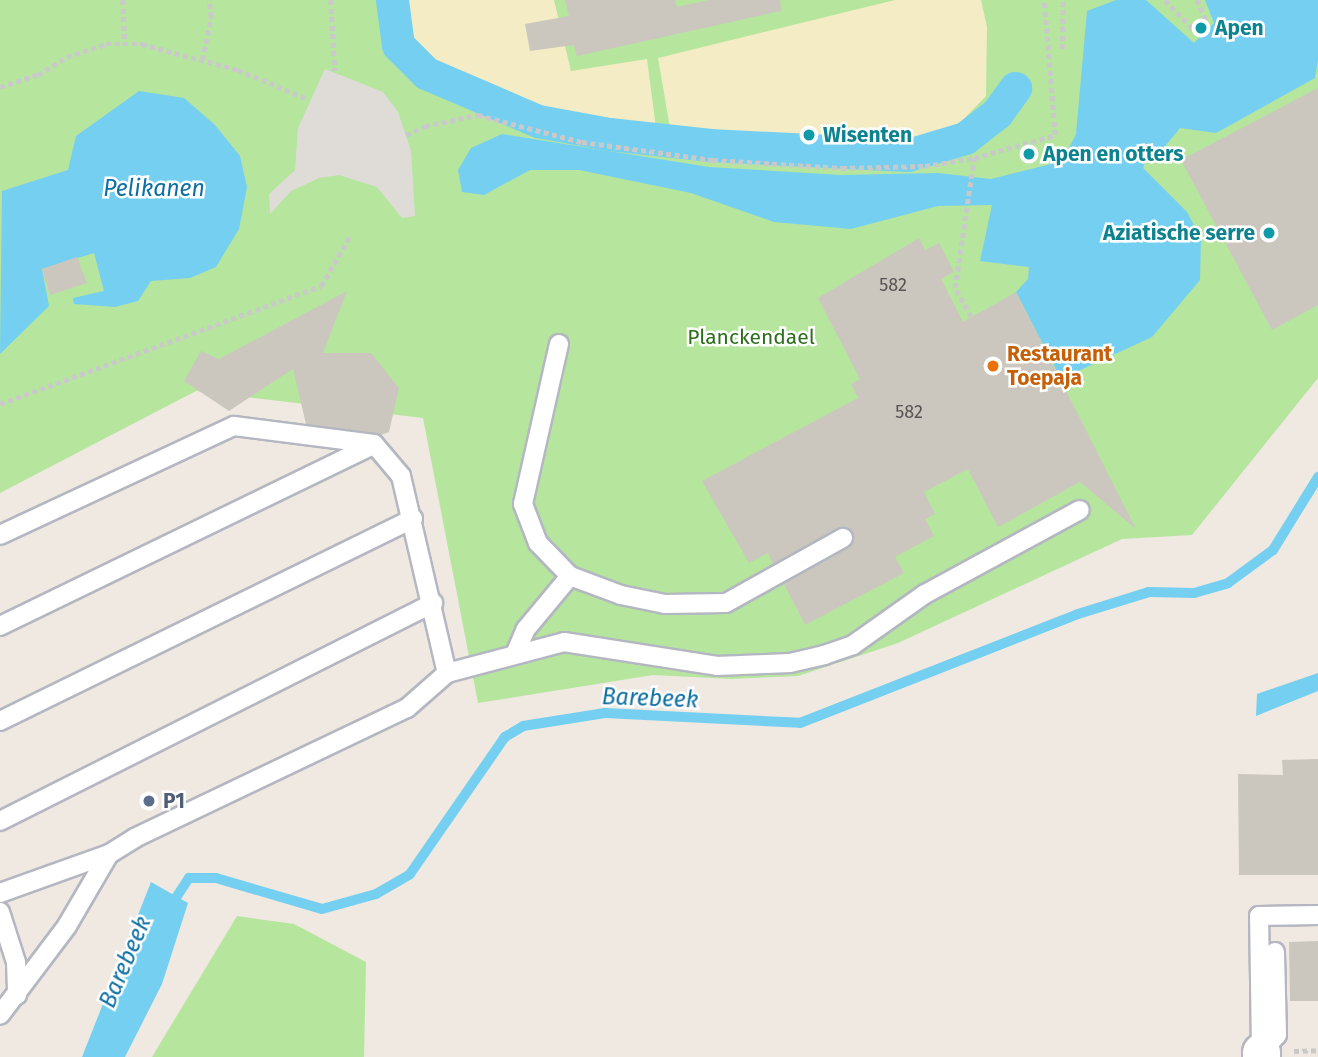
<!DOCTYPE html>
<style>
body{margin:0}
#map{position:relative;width:1318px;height:1057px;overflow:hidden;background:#efe9e1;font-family:"Fira Sans",sans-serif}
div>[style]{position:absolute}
.green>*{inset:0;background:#b6e59e}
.sand>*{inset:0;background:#f3ecc5}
.plaza>*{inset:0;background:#dfdcd8}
.water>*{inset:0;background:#75cff0}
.stream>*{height:10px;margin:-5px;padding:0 5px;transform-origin:5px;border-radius:5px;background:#75cff0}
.canal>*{height:33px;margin:-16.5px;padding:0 16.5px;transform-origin:16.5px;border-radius:16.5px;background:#75cff0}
.building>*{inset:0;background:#cbc7bf}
.path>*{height:4.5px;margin-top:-2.25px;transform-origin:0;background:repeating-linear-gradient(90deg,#c9c9c9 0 5px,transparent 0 8.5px)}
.roads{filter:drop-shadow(2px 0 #b4b7c1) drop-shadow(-2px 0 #b4b7c1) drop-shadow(0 2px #b4b7c1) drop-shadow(0 -2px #b4b7c1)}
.lane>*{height:18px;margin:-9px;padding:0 9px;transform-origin:9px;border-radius:9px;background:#fff}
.street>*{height:37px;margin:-18.5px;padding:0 18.5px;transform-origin:18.5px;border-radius:18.5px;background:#fff}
.dots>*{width:19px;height:19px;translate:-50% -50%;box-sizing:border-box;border:4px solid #fff;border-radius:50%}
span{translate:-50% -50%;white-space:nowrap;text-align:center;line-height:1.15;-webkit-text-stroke:5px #fff;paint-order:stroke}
.number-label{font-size:18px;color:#555452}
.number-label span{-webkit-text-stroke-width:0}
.culture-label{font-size:21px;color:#0d838f;font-weight:700}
.left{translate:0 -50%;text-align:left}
.right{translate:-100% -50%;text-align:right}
.park-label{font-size:21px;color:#2c6e1b}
.food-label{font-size:21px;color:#c56008;font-weight:700}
.service-label{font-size:21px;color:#4e5e75;font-weight:700}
.water-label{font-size:23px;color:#0d6fa3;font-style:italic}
</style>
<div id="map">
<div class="green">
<i style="clip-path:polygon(0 0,1318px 0,1318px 378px,1192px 535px,1122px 539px,898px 643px,798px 676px,731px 679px,653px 675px,478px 703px,423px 418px,196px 391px,0 493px)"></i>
<i style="clip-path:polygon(237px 916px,294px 924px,366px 962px,364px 1057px,152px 1057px)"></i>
</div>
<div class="sand">
<i style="clip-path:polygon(405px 0,554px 0,571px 71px,647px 59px,656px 128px,548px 111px,431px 64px,409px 41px)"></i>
<i style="clip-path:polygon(895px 0,981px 0,987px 27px,986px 96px,958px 125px,904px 141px,670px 128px,658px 58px)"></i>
</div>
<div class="plaza">
<i style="clip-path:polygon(325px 69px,383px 92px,398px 112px,411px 151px,415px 216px,402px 218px,377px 187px,339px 175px,319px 178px,291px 191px,270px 214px,269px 194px,295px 170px,298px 128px)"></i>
</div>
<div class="water">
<i style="clip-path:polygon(1116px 0,1146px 0,1194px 43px,1214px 23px,1205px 0,1318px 0,1318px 60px,1315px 78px,1216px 133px,1180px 128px,1158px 155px,1148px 155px,1143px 168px,1187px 212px,1201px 238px,1200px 280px,1152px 337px,1061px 379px,1016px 292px,1028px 279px,1029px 267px,980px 261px,992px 205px,938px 206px,851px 229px,774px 222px,691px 193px,579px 170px,530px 170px,484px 195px,462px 192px,458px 170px,471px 148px,502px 134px,709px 167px,840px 175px,938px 173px,991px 179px,1051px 164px,1068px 150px,1076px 134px,1087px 11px)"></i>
<i style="clip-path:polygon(139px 91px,184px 98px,215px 125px,240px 156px,247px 187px,239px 229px,216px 267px,190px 278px,151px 281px,138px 301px,115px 307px,74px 304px,73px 298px,104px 291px,94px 253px,42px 269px,49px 306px,0 354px,2px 191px,68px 170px,76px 136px)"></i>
<i style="clip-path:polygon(1318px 673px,1318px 691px,1256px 716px,1257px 694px)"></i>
<i style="clip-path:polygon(151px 882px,188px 903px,162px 984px,125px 1057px,82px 1057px)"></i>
</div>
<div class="stream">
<i style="left:170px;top:907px;width:35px;rotate:-57deg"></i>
<i style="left:189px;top:878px;width:27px"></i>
<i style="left:216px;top:878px;width:110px;rotate:16.3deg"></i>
<i style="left:322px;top:909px;width:56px;rotate:-15.5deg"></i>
<i style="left:376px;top:894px;width:39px;rotate:-30deg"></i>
<i style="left:410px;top:874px;width:167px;rotate:-55.3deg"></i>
<i style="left:505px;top:737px;width:21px;rotate:-31deg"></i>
<i style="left:523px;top:726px;width:83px;rotate:-9deg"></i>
<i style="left:605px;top:713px;width:195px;rotate:2.9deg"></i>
<i style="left:800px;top:723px;width:299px;rotate:-21.4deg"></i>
<i style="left:1078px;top:614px;width:74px;rotate:-17.2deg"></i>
<i style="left:1149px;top:592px;width:45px;rotate:1.3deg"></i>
<i style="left:1194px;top:593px;width:35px;rotate:-16deg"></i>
<i style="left:1228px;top:583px;width:56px;rotate:-36.3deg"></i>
<i style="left:1273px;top:550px;width:86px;rotate:-58.3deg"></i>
</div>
<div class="canal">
<i style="left:392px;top:0;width:45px;rotate:82.4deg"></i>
<i style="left:398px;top:45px;width:40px;rotate:45deg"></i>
<i style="left:426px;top:73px;width:122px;rotate:23.2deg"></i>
<i style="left:538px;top:121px;width:72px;rotate:10.4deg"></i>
<i style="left:609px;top:134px;width:102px;rotate:6.2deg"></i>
<i style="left:710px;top:145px;width:198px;rotate:2.9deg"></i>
<i style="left:908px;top:155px;width:59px;rotate:-16.6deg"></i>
<i style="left:965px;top:138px;width:41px;rotate:-38deg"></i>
<i style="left:997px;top:113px;width:31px;rotate:-54deg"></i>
</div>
<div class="building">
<i style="clip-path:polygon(565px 0,675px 0,677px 7px,709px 0,780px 0,781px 11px,577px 56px,574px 45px,530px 51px,525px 24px,569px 16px)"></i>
<i style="clip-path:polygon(1318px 88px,1318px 305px,1272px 330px,1181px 160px)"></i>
<i style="clip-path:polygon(919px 238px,925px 250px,939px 243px,954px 272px,941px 279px,963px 322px,1016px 292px,1136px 529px,1080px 482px,998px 527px,968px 469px,924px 492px,935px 514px,925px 519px,934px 536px,895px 557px,904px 573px,805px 625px,784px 584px,849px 548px,853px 532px,838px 528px,773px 564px,768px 553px,749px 563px,702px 481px,858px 398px,851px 384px,860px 379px,818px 298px)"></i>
<i style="clip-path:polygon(77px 257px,87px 283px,50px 295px,42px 269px)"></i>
<i style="clip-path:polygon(347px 291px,323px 353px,371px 353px,399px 388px,389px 432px,381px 435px,306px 424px,293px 369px,229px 411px,184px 381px,201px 351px,219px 359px)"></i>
<i style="clip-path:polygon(1318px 759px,1318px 875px,1239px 875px,1238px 774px,1283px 775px,1282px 760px)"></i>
<i style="clip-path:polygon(1318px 941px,1318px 1001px,1290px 1001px,1289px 942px)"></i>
</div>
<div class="path">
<i style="left:123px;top:0;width:45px;rotate:87.5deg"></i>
<i style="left:331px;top:0;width:71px;rotate:86.8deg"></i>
<i style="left:1165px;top:0;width:42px;rotate:46deg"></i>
<i style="left:1194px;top:30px;width:15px;rotate:-42deg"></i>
<i style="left:1205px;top:20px;width:22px;rotate:-112deg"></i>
<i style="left:1062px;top:49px;width:49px;rotate:-88.8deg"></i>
<i style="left:202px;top:60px;width:44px;rotate:-78.2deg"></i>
<i style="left:211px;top:17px;width:17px;rotate:-97deg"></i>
<i style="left:0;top:87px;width:40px;rotate:-18deg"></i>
<i style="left:38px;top:75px;width:34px;rotate:-32deg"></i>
<i style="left:67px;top:57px;width:41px;rotate:-18.4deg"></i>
<i style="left:106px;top:44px;width:36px"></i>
<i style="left:142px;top:44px;width:99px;rotate:15.2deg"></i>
<i style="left:238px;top:70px;width:76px;rotate:22.5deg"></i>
<i style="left:406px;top:135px;width:21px;rotate:-25deg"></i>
<i style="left:425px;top:126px;width:54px;rotate:-11.7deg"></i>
<i style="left:478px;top:115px;width:107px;rotate:14.6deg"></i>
<i style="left:582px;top:142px;width:132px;rotate:7.8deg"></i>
<i style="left:713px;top:160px;width:129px;rotate:3.5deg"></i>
<i style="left:842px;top:168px;width:83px;rotate:-1.4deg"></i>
<i style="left:925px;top:166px;width:50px;rotate:-9.3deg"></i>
<i style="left:974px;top:158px;width:84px;rotate:-15.9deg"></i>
<i style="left:1055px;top:135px;width:135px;rotate:-94.7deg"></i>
<i style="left:971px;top:317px;width:33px;rotate:-119deg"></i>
<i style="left:955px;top:288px;width:131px;rotate:-81.7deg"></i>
<i style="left:0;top:404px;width:342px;rotate:-20.2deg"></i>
<i style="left:321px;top:286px;width:58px;rotate:-59.9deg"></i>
<i style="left:1294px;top:1051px;width:24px;rotate:-2deg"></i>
</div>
<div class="roads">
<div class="lane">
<i style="left:559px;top:344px;width:164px;rotate:102.7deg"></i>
<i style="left:523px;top:504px;width:42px;rotate:69deg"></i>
<i style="left:538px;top:543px;width:46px;rotate:45.9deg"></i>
<i style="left:0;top:535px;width:258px;rotate:-25deg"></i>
<i style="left:234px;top:426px;width:141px;rotate:7.3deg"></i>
<i style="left:374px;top:444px;width:42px;rotate:49.8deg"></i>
<i style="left:401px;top:476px;width:202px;rotate:76.9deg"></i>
<i style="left:447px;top:673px;width:53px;rotate:138.8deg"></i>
<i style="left:407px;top:708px;width:301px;rotate:154.5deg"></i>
<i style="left:135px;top:838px;width:31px;rotate:148deg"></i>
<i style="left:109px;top:854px;width:83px;rotate:120.3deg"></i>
<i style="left:67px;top:926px;width:111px;rotate:127deg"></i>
<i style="left:0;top:626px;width:416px;rotate:-25.9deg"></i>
<i style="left:516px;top:652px;width:25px;rotate:-67deg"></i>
<i style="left:526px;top:629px;width:69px;rotate:-50.3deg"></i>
<i style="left:570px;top:576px;width:54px;rotate:20.4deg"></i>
<i style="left:621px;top:595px;width:45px;rotate:11.6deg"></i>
<i style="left:665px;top:604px;width:61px;rotate:-0.9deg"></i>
<i style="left:726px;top:603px;width:134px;rotate:-29.1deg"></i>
<i style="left:447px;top:673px;width:121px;rotate:-14.8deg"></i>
<i style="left:564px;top:642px;width:155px;rotate:8.9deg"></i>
<i style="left:717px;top:666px;width:73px;rotate:-2.4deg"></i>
<i style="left:790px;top:663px;width:35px;rotate:-13deg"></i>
<i style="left:824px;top:655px;width:31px;rotate:-19deg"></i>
<i style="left:853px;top:645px;width:88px;rotate:-35.3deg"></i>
<i style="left:925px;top:594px;width:176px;rotate:-28.5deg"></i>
<i style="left:0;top:721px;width:460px;rotate:-26.1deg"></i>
<i style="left:0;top:821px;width:485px;rotate:-26.7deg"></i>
<i style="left:0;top:893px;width:116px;rotate:-19.7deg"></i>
<i style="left:0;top:912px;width:52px;rotate:72.3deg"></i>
<i style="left:16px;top:962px;width:33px;rotate:88deg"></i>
<i style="left:1261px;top:1052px;width:136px;rotate:-90.8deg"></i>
<i style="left:1259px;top:916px;width:59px;rotate:-1deg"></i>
<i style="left:1261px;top:1052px;width:23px;rotate:-47deg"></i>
<i style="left:1277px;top:1035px;width:83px;rotate:-91.4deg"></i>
</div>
<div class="street">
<i style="left:1261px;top:1052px;width:5px;rotate:90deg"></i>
</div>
</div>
<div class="dots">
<i style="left:1201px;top:28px;background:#0f9aa8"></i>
<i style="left:809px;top:135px;background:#0f9aa8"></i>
<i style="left:1029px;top:154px;background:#0f9aa8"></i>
<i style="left:1269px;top:233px;background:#0f9aa8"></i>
<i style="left:993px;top:366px;background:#e8710a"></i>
<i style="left:149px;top:801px;background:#5c6f8a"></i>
</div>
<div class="number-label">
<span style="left:893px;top:285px">582</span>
<span style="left:909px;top:412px">582</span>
</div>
<div class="culture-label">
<span class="left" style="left:1215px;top:28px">Apen</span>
<span class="left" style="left:823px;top:135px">Wisenten</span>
<span class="left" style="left:1043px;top:154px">Apen en otters</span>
<span class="right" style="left:1255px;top:233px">Aziatische serre</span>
</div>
<div class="park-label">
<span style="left:751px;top:337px">Planckendael</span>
</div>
<div class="food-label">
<span class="left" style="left:1007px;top:366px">Restaurant<br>Toepaja</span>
</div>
<div class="service-label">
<span class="left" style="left:163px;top:801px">P1</span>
</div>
<div class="water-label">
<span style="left:154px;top:188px">Pelikanen</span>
<span style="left:650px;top:698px;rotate:2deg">Barebeek</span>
<span style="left:125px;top:962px;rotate:-67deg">Barebeek</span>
</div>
</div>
